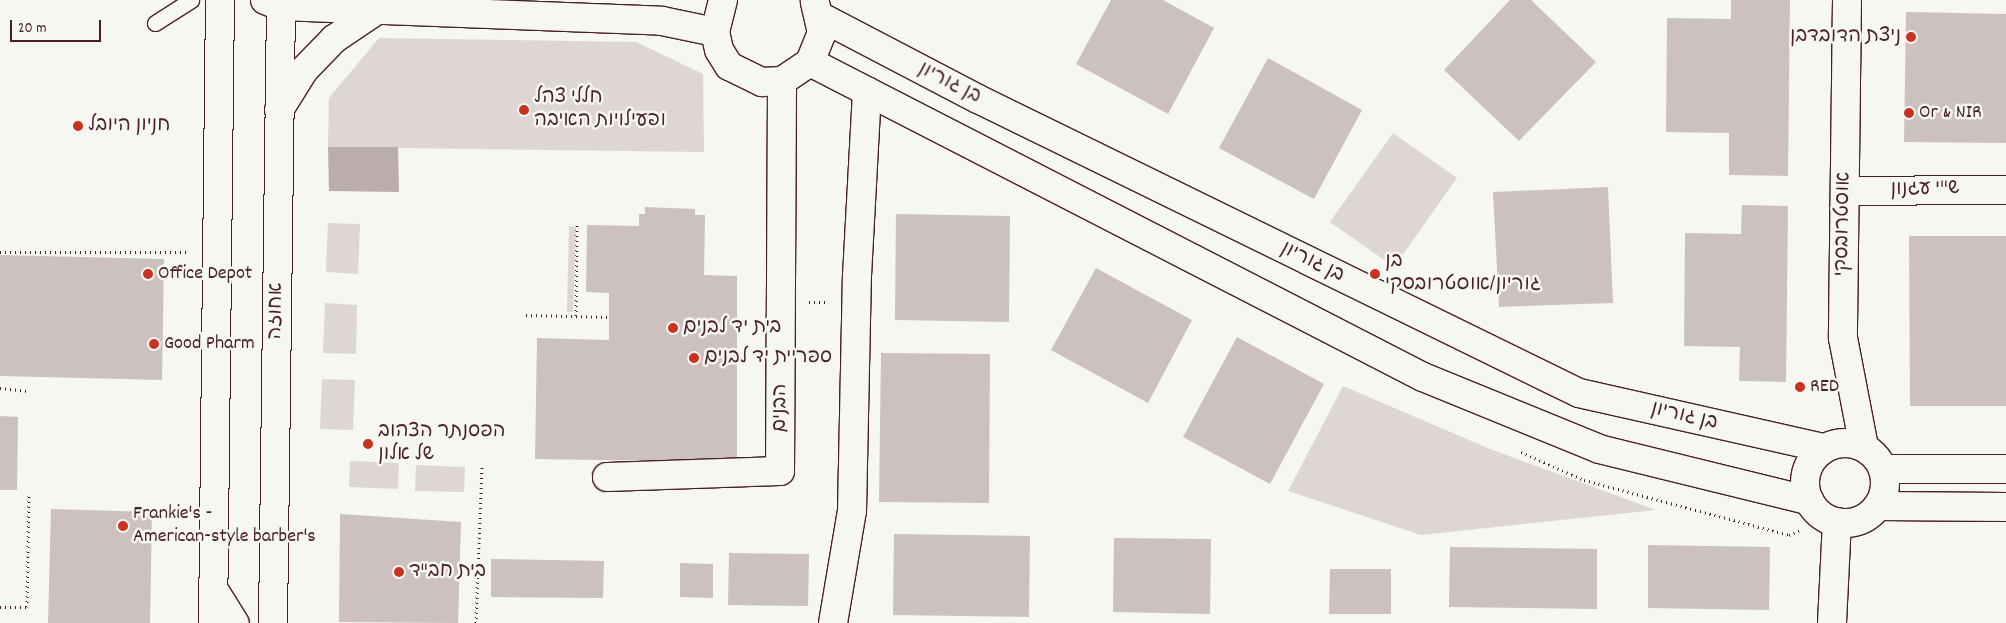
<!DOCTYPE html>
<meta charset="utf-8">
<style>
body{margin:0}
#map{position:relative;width:2006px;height:623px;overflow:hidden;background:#f6f6f2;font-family:Dekko,"Playpen Sans Hebrew",sans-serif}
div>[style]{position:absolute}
.green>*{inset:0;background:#ddd6d5}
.water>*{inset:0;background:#bbadae}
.building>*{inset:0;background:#ccc1c0}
.path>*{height:3px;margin-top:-1.5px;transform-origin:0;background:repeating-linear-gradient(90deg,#4a1f2b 0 1px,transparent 0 5px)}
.roads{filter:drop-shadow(1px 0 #4a1f2b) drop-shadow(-1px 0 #4a1f2b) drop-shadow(0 1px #4a1f2b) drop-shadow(0 -1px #4a1f2b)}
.service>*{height:15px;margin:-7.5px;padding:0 7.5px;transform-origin:7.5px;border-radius:7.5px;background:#f6f6f2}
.minor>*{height:28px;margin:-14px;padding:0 14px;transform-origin:14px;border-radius:14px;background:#f6f6f2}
.secondary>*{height:28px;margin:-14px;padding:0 14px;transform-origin:14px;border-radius:14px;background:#f6f6f2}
.secondary>.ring{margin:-14px;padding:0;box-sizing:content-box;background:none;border:28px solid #f6f6f2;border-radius:50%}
.dots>*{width:14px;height:14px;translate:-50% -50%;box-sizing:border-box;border:2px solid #f6f6f2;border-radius:50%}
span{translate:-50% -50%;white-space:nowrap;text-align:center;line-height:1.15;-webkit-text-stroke:5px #f6f6f2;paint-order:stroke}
.poi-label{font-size:20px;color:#4a1f2b}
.right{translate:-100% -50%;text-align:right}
.left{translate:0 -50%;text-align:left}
.street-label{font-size:20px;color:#4a1f2b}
.scale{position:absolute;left:10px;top:20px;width:91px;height:22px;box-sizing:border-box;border:2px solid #4a1f2b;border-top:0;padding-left:6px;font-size:15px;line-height:18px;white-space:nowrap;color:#4a1f2b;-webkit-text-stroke:4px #f6f6f2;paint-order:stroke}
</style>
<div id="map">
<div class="green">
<i style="clip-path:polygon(379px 38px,636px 42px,703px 74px,704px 152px,328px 147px,329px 98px)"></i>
<i style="clip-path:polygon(1393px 133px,1457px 178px,1394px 267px,1330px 222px)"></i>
<i style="clip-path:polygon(328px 223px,360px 224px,358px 274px,326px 272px)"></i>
<i style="clip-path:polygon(569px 226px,576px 227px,573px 312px,567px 312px)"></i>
<i style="clip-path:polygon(325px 303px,357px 305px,356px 354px,323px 353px)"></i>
<i style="clip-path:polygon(322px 379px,355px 380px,353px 430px,320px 429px)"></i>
<i style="clip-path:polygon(1343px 386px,1490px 449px,1656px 510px,1421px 535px,1288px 491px)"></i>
<i style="clip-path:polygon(350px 461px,399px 463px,398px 489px,349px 487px)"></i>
<i style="clip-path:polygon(416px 465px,465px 467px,464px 492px,415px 491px)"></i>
</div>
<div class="water">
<i style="clip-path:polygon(328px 147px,398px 147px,399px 192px,329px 191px)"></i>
</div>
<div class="building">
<i style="clip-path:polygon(1111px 0,1163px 0,1214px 28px,1168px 114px,1076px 64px)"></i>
<i style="clip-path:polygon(1510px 0,1531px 0,1596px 62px,1519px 141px,1444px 70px)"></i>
<i style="clip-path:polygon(1731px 0,1790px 0,1788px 176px,1729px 175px,1729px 133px,1666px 132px,1667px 18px,1731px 19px)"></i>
<i style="clip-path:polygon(1906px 12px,2006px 14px,2006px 143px,1904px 142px)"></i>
<i style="clip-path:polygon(1268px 58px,1362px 110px,1314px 199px,1219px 148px)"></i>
<i style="clip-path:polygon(1608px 187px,1613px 303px,1499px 307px,1493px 192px)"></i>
<i style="clip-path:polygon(1742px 205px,1788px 206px,1786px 382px,1739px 381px,1740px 347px,1684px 346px,1685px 233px,1741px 234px)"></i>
<i style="clip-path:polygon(645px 207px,695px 209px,695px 215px,705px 215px,704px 275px,737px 276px,737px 462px,535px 459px,537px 338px,609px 340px,609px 293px,586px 292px,587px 225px,639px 226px,639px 214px,645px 214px)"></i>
<i style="clip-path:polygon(896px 214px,1010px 216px,1009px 322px,895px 320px)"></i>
<i style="clip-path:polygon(1909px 236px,2006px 236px,2006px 406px,1910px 406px)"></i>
<i style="clip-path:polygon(0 255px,164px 259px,162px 380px,0 376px)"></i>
<i style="clip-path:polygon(1096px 268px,1192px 320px,1148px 403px,1051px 350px)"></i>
<i style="clip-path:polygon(1237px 337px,1324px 384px,1270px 484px,1183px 437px)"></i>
<i style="clip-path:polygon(881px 353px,990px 354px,989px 503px,879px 502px)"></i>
<i style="clip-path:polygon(0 416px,18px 417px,17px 490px,0 490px)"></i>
<i style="clip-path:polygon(51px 509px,152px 512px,150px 623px,48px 623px)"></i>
<i style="clip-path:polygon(340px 514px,461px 522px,458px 623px,339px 622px)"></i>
<i style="clip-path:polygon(894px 534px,1030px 536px,1029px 617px,893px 615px)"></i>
<i style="clip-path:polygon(1114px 538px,1211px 539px,1210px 614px,1113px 612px)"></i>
<i style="clip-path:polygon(1648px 545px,1770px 547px,1769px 610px,1648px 608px)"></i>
<i style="clip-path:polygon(1450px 547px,1597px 549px,1597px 609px,1449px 607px)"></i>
<i style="clip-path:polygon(729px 553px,809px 554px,808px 606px,728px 605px)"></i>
<i style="clip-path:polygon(491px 559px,604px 561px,603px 598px,491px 597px)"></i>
<i style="clip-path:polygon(680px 563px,713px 564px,713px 598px,680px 597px)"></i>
<i style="clip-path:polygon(1330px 569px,1391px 569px,1391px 614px,1329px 614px)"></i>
</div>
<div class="path">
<i style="left:0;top:252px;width:189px"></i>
<i style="left:809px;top:302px;width:19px"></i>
<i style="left:526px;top:315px;width:83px;rotate:1.4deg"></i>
<i style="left:576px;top:316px;width:91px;rotate:-89.4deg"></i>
<i style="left:0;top:388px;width:28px;rotate:6deg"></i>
<i style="left:1521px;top:452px;width:69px;rotate:24deg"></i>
<i style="left:1584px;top:480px;width:212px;rotate:15deg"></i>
<i style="left:1789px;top:535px;width:12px;rotate:-24deg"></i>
<i style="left:0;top:607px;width:27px"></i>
<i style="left:27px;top:607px;width:113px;rotate:-89deg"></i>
<i style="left:476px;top:623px;width:157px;rotate:-87.8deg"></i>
</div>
<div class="roads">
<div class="service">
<i style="left:155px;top:23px;width:43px;rotate:-32.6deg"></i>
</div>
<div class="minor">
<i style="left:1847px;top:0;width:338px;rotate:90.7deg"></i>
<i style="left:1843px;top:338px;width:111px;rotate:79.1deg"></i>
<i style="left:1845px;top:191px;width:161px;rotate:-0.4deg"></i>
<i style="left:607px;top:477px;width:173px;rotate:-2deg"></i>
<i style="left:780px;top:471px;width:390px;rotate:-89.7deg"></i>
<i style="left:214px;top:590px;width:39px;rotate:58deg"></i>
<i style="left:833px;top:623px;width:114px;rotate:-80.4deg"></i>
<i style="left:852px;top:511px;width:235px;rotate:-88.8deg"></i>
<i style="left:857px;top:276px;width:185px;rotate:-86.9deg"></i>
<i style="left:1832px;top:623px;width:101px;rotate:-87.2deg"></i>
</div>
<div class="secondary">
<i style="left:265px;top:0;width:16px;rotate:22deg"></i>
<i style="left:280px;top:6px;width:382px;rotate:2.2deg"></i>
<i style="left:662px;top:21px;width:54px;rotate:11.7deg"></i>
<i style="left:723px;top:0;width:33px;rotate:104deg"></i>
<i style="left:715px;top:32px;width:18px;rotate:77deg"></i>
<i style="left:719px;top:50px;width:19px;rotate:58deg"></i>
<i style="left:729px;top:66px;width:37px;rotate:26deg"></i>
<i style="left:762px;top:82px;width:20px;rotate:-3deg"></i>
<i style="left:782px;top:81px;width:34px;rotate:-34deg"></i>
<i style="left:810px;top:62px;width:31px;rotate:-68deg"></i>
<i style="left:822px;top:33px;width:32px;rotate:-103deg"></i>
<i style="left:821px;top:17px;width:177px;rotate:27.6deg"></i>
<i style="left:978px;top:99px;width:669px;rotate:26.07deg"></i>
<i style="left:1579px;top:393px;width:251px;rotate:12.7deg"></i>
<i style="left:810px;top:62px;width:689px;rotate:27.2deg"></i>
<i style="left:1423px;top:377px;width:190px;rotate:22.2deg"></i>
<i style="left:1599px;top:449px;width:217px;rotate:13.8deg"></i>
<i style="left:279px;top:110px;width:47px;rotate:-58deg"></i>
<i style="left:304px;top:70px;width:43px;rotate:-45.9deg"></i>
<i style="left:334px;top:39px;width:52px;rotate:-34deg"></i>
<i class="ring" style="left:1805px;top:443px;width:52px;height:52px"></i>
<i style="left:1883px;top:469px;width:123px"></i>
<i style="left:1879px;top:506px;width:127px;rotate:0.5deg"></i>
<i style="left:213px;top:623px;width:623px;rotate:-89.36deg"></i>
<i style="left:273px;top:623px;width:623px;rotate:-89.26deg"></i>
</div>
</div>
<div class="dots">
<i style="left:1911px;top:37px;background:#c8321e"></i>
<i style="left:524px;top:110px;background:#c8321e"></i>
<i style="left:1909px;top:113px;background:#c8321e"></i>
<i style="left:78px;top:126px;background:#c8321e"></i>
<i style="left:148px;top:274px;background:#c8321e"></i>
<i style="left:1375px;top:274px;background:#c8321e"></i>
<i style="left:673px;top:328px;background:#c8321e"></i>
<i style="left:154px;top:344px;background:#c8321e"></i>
<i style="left:694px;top:358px;background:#c8321e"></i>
<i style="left:1800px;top:387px;background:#c8321e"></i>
<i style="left:368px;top:444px;background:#c8321e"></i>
<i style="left:123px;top:526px;background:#c8321e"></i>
<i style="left:399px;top:572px;background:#c8321e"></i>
</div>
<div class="poi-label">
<span class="right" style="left:1901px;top:37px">ניצת הדובדבן</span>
<span class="left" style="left:534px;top:110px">חללי צהל<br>ופעילויות האיבה</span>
<span class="left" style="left:1919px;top:113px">Or &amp; NIR</span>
<span class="left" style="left:88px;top:126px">חניון היובל</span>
<span class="left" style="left:1385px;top:274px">בן<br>גוריון/אוסטרובסקי</span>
<span class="left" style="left:158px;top:274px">Office Depot</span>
<span class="left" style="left:683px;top:328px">בית יד לבנים</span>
<span class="left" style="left:164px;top:344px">Good Pharm</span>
<span class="left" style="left:704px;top:358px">ספריית יד לבנים</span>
<span class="left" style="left:1810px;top:387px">RED</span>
<span class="left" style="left:378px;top:444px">הפסנתר הצהוב<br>של אלון</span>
<span class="left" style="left:133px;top:526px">Frankie's -<br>American-style barber's</span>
<span class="left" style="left:409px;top:572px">בית חב"ד</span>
</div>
<div class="street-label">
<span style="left:949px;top:84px;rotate:27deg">בן גוריון</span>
<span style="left:1925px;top:190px;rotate:-1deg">ש''י עגנון</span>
<span style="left:1844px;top:224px;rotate:-89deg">אוסטרובסקי</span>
<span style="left:1312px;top:263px;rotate:26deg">בן גוריון</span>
<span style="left:277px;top:311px;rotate:-89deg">אחוזה</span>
<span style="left:781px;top:408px;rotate:-90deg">הבנים</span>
<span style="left:1684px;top:417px;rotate:13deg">בן גוריון</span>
</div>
<div class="scale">20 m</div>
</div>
